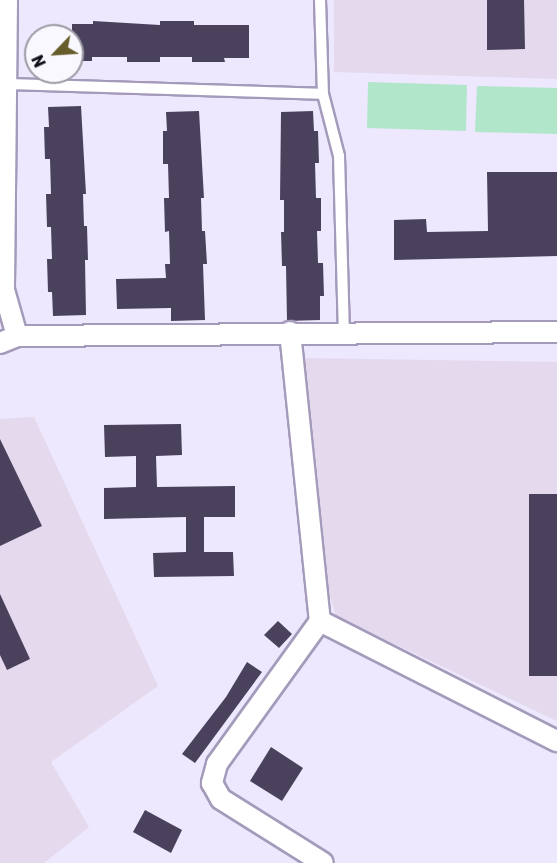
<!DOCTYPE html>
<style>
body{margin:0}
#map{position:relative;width:557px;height:863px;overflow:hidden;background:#ede8fd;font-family:Rubik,sans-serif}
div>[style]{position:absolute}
.education>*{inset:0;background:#e4d9ed}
.green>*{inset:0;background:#b1e6ca}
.building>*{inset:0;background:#4a425d}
.roads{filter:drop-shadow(2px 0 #a49bbb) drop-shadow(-2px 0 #a49bbb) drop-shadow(0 2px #a49bbb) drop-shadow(0 -2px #a49bbb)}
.lane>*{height:10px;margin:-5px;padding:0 5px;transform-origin:5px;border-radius:5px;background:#fff}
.street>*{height:20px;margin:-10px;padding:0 10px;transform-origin:10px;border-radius:10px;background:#fff}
span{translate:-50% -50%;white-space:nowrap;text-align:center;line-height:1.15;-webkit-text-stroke:6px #f9f8ff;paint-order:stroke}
.north{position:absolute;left:24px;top:24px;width:60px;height:60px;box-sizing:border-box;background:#f9f8ff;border:2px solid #9d9aa3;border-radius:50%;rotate:245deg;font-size:16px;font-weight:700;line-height:24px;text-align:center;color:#120e1a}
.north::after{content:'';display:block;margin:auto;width:21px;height:27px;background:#665d2a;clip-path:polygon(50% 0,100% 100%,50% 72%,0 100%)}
</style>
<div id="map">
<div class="education">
<i style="clip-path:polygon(334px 0,557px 0,557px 79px,334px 72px)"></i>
<i style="clip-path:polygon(303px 358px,557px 362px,557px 721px,336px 616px,322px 570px)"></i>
<i style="clip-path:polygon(34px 417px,158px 686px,51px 762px,89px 827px,44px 863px,0 863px,0 419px)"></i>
</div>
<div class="green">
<i style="clip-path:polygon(368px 82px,467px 85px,466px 131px,367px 128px)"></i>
<i style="clip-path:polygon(477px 86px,557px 88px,557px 134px,475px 132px)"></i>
</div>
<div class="building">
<i style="clip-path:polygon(487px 0,524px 0,525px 49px,487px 50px)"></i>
<i style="clip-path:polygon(93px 21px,160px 25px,160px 21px,194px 21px,194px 25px,249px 25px,249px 58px,224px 58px,225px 62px,192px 62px,192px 57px,160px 57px,160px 62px,127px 62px,127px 57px,92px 57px,92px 61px,72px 61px,72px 24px,93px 24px)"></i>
<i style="clip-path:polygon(81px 106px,86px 194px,83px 194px,84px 226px,87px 226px,88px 260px,85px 260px,86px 315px,53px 316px,52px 292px,48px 292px,47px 259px,52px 259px,51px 227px,47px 227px,46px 194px,51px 194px,50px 159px,45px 159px,44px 127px,49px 127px,48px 107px)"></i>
<i style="clip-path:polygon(199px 111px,204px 198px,201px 198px,202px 231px,205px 231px,207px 264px,203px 264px,205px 320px,171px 321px,171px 308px,117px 309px,116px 279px,166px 278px,165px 264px,170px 264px,169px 231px,165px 232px,164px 198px,169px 198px,168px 164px,163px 164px,163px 131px,167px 131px,166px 112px)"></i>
<i style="clip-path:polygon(313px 111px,314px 131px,318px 131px,319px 163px,315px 163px,316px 198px,321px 198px,321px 231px,317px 231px,318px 263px,323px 263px,324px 296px,320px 296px,320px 320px,287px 321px,286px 266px,282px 266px,281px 232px,284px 232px,284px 200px,280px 200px,281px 112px)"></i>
<i style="clip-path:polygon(487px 172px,557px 172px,557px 256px,394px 260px,394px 220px,426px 219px,427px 232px,488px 231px)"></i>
<i style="clip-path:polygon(181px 424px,182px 455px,156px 456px,157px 487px,235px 486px,235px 517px,204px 517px,204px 552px,233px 552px,234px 576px,154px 577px,153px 553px,186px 552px,186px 517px,104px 519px,104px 488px,136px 487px,136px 456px,105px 457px,104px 425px)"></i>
<i style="clip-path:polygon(0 439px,42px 526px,0 546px)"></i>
<i style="clip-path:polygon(529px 494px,557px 494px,557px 676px,529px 676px)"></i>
<i style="clip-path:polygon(0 594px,30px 659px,7px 670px,0 655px)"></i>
<i style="clip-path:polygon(278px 621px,292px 634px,279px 648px,264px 635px)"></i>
<i style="clip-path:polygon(247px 662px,262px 672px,195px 763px,182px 754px,226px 697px)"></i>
<i style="clip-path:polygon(271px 747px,303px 768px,282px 801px,250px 781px)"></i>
<i style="clip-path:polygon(145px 810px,182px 830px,171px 853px,133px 832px)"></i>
</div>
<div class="roads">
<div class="lane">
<i style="left:320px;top:0;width:94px;rotate:88.2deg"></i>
<i style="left:323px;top:94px;width:64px;rotate:75.5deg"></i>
<i style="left:339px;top:156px;width:176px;rotate:88.4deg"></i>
<i style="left:6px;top:84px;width:317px;rotate:1.8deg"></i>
</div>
<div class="street">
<i style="left:7px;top:0;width:290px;rotate:90.6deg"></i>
<i style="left:4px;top:290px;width:48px;rotate:74.2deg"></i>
<i style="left:290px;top:332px;width:291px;rotate:84.1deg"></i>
<i style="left:320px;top:621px;width:176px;rotate:125.8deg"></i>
<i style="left:217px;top:764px;width:20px;rotate:105deg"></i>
<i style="left:212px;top:783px;width:18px;rotate:61deg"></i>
<i style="left:221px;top:799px;width:120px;rotate:32.1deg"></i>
<i style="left:0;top:343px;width:18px;rotate:-22deg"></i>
<i style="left:17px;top:336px;width:540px;rotate:-0.42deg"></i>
<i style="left:320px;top:621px;width:266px;rotate:26.9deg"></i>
</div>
</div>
<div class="north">N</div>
</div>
